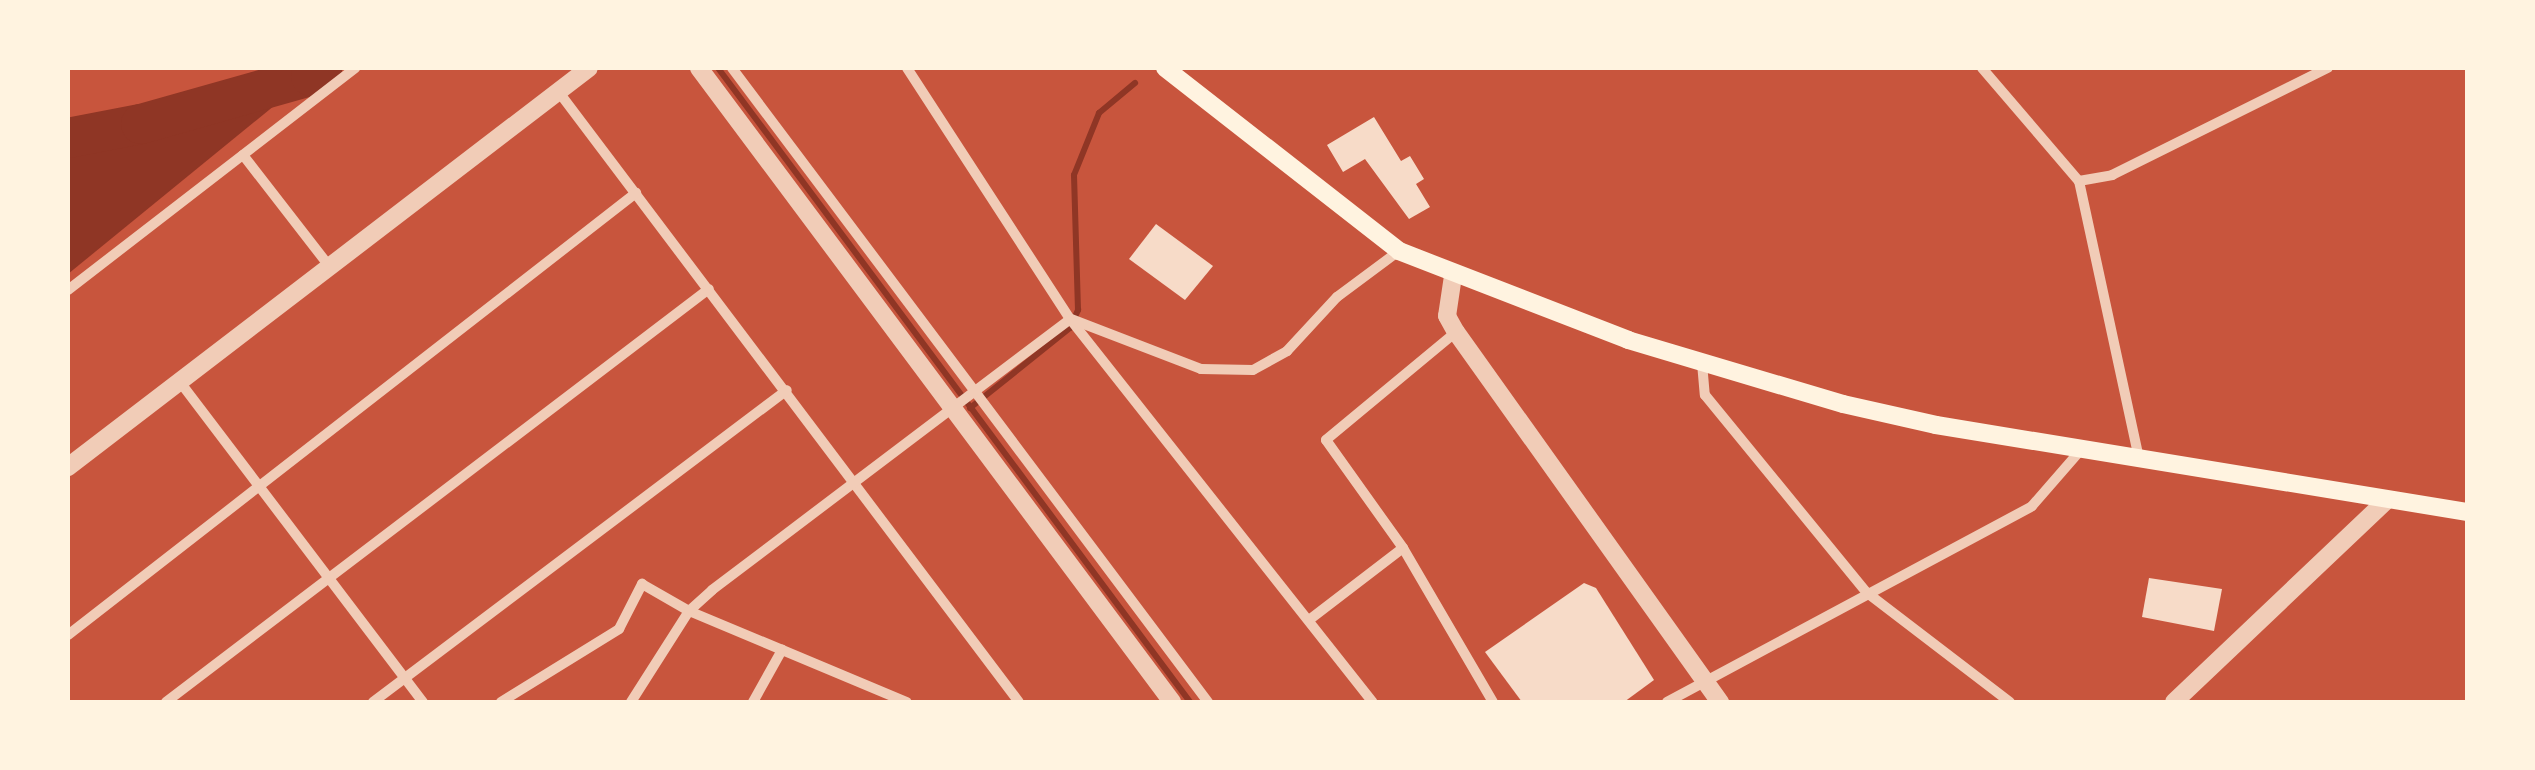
<!DOCTYPE html>
<style>
body{margin:0}
#map{position:relative;width:2535px;height:770px;overflow:hidden;background:#c8553d;font-family:Merriweather,serif}
div>[style]{position:absolute}
.water>*{inset:0;background:#8f3625}
.stream>*{height:6px;margin:-3px;padding:0 3px;transform-origin:3px;border-radius:3px;background:#8f3625}
.river>*{height:40px;margin:-20px;padding:0 20px;transform-origin:20px;border-radius:20px;background:#8f3625}
.building>*{inset:0;background:#f7dbc8}
.minor>*{height:10px;margin:-5px;padding:0 5px;transform-origin:5px;border-radius:5px;background:#f1ccb7}
.tertiary>*{height:18px;margin:-9px;padding:0 9px;transform-origin:9px;border-radius:9px;background:#f1ccb7}
.secondary>*{height:18px;margin:-9px;padding:0 9px;transform-origin:9px;border-radius:9px;background:#fff3e0}
span{translate:-50% -50%;white-space:nowrap;text-align:center;line-height:1.15;-webkit-text-stroke:8px #fff3e0;paint-order:stroke}
.frame{position:absolute;inset:0;border:70px solid #fff3e0;pointer-events:none}
</style>
<div id="map">
<div class="water">
<i style="clip-path:polygon(280px 101px,68px 274px,68px 147px)"></i>
</div>
<div class="stream">
<i style="left:718px;top:68px;width:790px;rotate:53.33deg"></i>
<i style="left:970px;top:408px;width:128px;rotate:-38.7deg"></i>
<i style="left:1070px;top:328px;width:20px;rotate:-66deg"></i>
<i style="left:1078px;top:310px;width:135px;rotate:-91.7deg"></i>
<i style="left:1074px;top:175px;width:67px;rotate:-68deg"></i>
<i style="left:1099px;top:113px;width:47px;rotate:-39.8deg"></i>
</div>
<div class="river">
<i style="left:68px;top:138px;width:74px;rotate:-10.9deg"></i>
<i style="left:141px;top:124px;width:177px;rotate:-15.8deg"></i>
<i style="left:311px;top:76px;width:14px;rotate:-36deg"></i>
</div>
<div class="building">
<i style="clip-path:polygon(1374px 117px,1401px 161px,1410px 156px,1424px 179px,1416px 184px,1430px 207px,1409px 219px,1365px 159px,1343px 172px,1327px 145px)"></i>
<i style="clip-path:polygon(1156px 224px,1213px 266px,1185px 300px,1129px 259px)"></i>
<i style="clip-path:polygon(2149px 578px,2222px 589px,2214px 631px,2142px 617px)"></i>
<i style="clip-path:polygon(1584px 583px,1596px 588px,1654px 680px,1624px 702px,1522px 702px,1485px 652px)"></i>
</div>
<div class="minor">
<i style="left:732px;top:68px;width:793px;rotate:53.1deg"></i>
<i style="left:907px;top:68px;width:299px;rotate:57deg"></i>
<i style="left:1070px;top:319px;width:488px;rotate:51.7deg"></i>
<i style="left:1982px;top:68px;width:149px;rotate:49.4deg"></i>
<i style="left:2079px;top:181px;width:284px;rotate:77.8deg"></i>
<i style="left:558px;top:91px;width:765px;rotate:52.97deg"></i>
<i style="left:243px;top:155px;width:142px;rotate:52.2deg"></i>
<i style="left:2079px;top:181px;width:34px;rotate:-10deg"></i>
<i style="left:2112px;top:175px;width:241px;rotate:-26.4deg"></i>
<i style="left:68px;top:290px;width:363px;rotate:-37.7deg"></i>
<i style="left:1071px;top:319px;width:139px;rotate:21deg"></i>
<i style="left:1201px;top:369px;width:52px;rotate:1.1deg"></i>
<i style="left:1253px;top:370px;width:39px;rotate:-29deg"></i>
<i style="left:1287px;top:351px;width:74px;rotate:-47.2deg"></i>
<i style="left:1337px;top:297px;width:77px;rotate:-36.6deg"></i>
<i style="left:1456px;top:332px;width:169px;rotate:140.3deg"></i>
<i style="left:1326px;top:440px;width:133px;rotate:54.5deg"></i>
<i style="left:1403px;top:548px;width:178px;rotate:59.7deg"></i>
<i style="left:1702px;top:363px;width:32px;rotate:85deg"></i>
<i style="left:1705px;top:395px;width:254px;rotate:50.7deg"></i>
<i style="left:1866px;top:592px;width:181px;rotate:37.4deg"></i>
<i style="left:180px;top:382px;width:402px;rotate:52.8deg"></i>
<i style="left:1309px;top:620px;width:118px;rotate:-37.5deg"></i>
<i style="left:68px;top:635px;width:720px;rotate:-37.89deg"></i>
<i style="left:166px;top:702px;width:682px;rotate:-37.26deg"></i>
<i style="left:373px;top:702px;width:518px;rotate:-37deg"></i>
<i style="left:501px;top:702px;width:139px;rotate:-31.7deg"></i>
<i style="left:619px;top:629px;width:51px;rotate:-62.9deg"></i>
<i style="left:642px;top:584px;width:54px;rotate:29.9deg"></i>
<i style="left:689px;top:611px;width:236px;rotate:22.7deg"></i>
<i style="left:631px;top:702px;width:108px;rotate:-57.5deg"></i>
<i style="left:689px;top:611px;width:31px;rotate:-42deg"></i>
<i style="left:712px;top:590px;width:449px;rotate:-37.1deg"></i>
<i style="left:753px;top:702px;width:60px;rotate:-60.9deg"></i>
<i style="left:1667px;top:702px;width:414px;rotate:-28.2deg"></i>
<i style="left:2032px;top:506px;width:72px;rotate:-49deg"></i>
</div>
<div class="tertiary">
<i style="left:699px;top:68px;width:791px;rotate:53.27deg"></i>
<i style="left:1453px;top:276px;width:40px;rotate:98.5deg"></i>
<i style="left:1447px;top:316px;width:18px;rotate:61deg"></i>
<i style="left:1456px;top:332px;width:455px;rotate:54.5deg"></i>
<i style="left:68px;top:467px;width:656px;rotate:-37.45deg"></i>
<i style="left:2174px;top:702px;width:292px;rotate:-43.5deg"></i>
</div>
<div class="secondary">
<i style="left:1165px;top:68px;width:297px;rotate:38deg"></i>
<i style="left:1399px;top:251px;width:246px;rotate:21.2deg"></i>
<i style="left:1628px;top:340px;width:224px;rotate:16.6deg"></i>
<i style="left:1843px;top:404px;width:95px;rotate:12.7deg"></i>
<i style="left:1936px;top:425px;width:539px;rotate:9.29deg"></i>
</div>
<div class="frame"></div>
</div>
